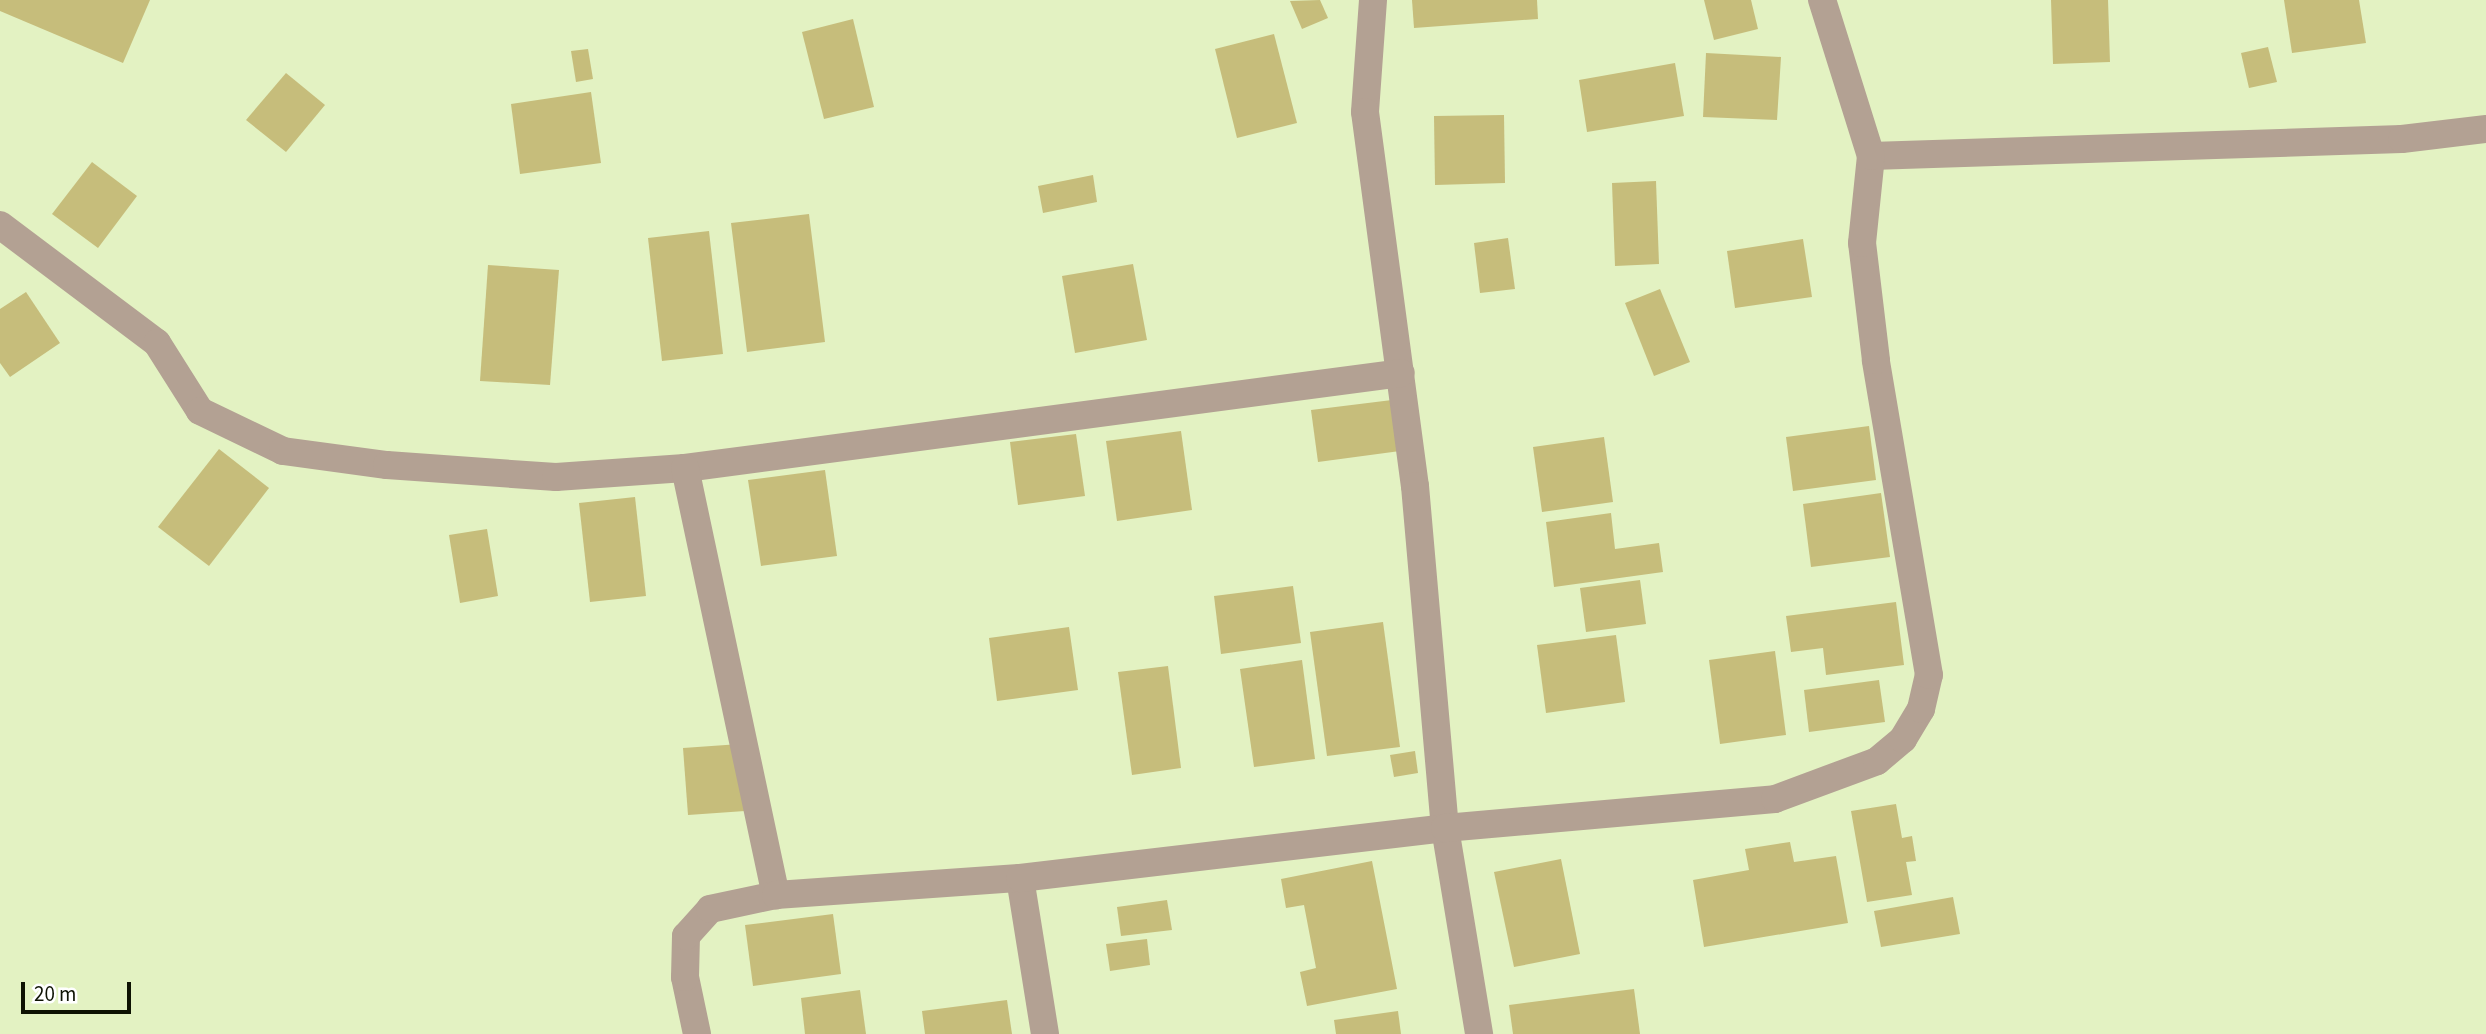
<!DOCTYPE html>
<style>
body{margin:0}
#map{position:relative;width:2486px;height:1034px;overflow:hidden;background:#e3f2c2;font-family:"Source Sans 3",sans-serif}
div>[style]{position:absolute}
.building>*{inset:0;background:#c6bd7b}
.minor>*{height:28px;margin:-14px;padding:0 14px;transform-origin:14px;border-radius:14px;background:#b3a193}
span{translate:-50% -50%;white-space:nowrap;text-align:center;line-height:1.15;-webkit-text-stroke:6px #fff;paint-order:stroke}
.scale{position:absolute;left:21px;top:982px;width:110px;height:32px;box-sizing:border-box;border:4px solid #0e1303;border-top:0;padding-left:9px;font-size:21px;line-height:24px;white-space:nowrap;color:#0e1303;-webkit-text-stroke:5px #fff;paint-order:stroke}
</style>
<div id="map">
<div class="building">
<i style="clip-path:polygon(0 0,150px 0,123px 63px,0 11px)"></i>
<i style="clip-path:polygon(1320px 0,1328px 18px,1302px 29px,1290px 1px)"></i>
<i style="clip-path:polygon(1412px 0,1537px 0,1538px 19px,1414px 28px)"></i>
<i style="clip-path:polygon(1704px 0,1751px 0,1758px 29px,1714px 40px)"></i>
<i style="clip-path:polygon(2051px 0,2108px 0,2110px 62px,2053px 64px)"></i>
<i style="clip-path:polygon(2284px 0,2359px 0,2366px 43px,2292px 53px)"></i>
<i style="clip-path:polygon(853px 19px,874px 107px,824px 119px,802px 32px)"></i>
<i style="clip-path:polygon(1274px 34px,1297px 123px,1237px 138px,1215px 49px)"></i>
<i style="clip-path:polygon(2268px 47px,2277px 82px,2249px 88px,2241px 53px)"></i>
<i style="clip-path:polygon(588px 49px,593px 79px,576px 82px,571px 51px)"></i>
<i style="clip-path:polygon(1706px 53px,1781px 57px,1777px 120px,1703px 117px)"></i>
<i style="clip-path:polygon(1675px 63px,1684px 116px,1587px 132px,1579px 80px)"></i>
<i style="clip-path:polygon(286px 73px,325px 105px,286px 152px,246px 120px)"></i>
<i style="clip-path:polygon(591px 92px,601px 163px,520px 174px,511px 104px)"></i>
<i style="clip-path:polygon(1504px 115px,1505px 183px,1435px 185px,1434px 116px)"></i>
<i style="clip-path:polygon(92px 162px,137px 196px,98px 248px,52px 214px)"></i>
<i style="clip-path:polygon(1093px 175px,1097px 202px,1043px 213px,1038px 186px)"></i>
<i style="clip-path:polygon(1656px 181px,1659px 264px,1615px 266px,1612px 183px)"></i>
<i style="clip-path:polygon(809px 214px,825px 342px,747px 352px,731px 223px)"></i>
<i style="clip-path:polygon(709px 231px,723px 354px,662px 361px,648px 238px)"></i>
<i style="clip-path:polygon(1508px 238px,1515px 289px,1480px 293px,1474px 243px)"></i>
<i style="clip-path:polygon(1803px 239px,1812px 297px,1735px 308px,1727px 251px)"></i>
<i style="clip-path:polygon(1133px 264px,1147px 340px,1075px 353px,1062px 276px)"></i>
<i style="clip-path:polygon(488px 265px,559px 270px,550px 385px,480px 381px)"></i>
<i style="clip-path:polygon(1660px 289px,1690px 362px,1654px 376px,1625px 303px)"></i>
<i style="clip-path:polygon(26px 292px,60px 343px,10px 377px,0 363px,0 309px)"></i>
<i style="clip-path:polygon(1392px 400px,1400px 451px,1318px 462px,1311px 410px)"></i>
<i style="clip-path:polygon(1869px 426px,1876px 480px,1793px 491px,1786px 437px)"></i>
<i style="clip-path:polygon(1181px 431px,1192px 510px,1117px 521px,1106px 441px)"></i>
<i style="clip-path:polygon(1076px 434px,1085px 496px,1018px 505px,1010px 442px)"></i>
<i style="clip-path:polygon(1604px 437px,1613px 502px,1542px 512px,1533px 447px)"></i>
<i style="clip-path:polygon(219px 449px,269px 488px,209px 566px,158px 527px)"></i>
<i style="clip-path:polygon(825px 470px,837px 556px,761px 566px,748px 480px)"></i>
<i style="clip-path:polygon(1881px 493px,1890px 557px,1811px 567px,1803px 504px)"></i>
<i style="clip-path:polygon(635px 497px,646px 596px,590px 602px,579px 503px)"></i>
<i style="clip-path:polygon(1611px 513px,1615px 549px,1659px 543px,1663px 572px,1554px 587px,1546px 522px)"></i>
<i style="clip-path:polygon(487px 529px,498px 596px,460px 603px,449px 535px)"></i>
<i style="clip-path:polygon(1640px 580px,1646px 624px,1586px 632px,1580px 588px)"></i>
<i style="clip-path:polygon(1293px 586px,1301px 643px,1221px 654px,1214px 596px)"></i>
<i style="clip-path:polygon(1896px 602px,1904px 665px,1826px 675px,1823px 648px,1791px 652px,1786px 616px)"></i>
<i style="clip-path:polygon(1383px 622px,1400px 747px,1327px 756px,1310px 632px)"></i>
<i style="clip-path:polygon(1069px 627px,1078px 690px,997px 701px,989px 638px)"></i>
<i style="clip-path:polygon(1616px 635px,1625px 702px,1546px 713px,1537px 645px)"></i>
<i style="clip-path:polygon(1775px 651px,1786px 735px,1720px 744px,1709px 660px)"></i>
<i style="clip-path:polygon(1302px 660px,1315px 759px,1254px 767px,1240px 669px)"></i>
<i style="clip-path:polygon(1168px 666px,1181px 768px,1132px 775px,1118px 672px)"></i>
<i style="clip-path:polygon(1879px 680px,1885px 722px,1809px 732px,1804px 690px)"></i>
<i style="clip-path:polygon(740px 744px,745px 811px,688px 815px,683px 748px)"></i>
<i style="clip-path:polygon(1415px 751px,1418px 773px,1394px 777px,1390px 755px)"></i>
<i style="clip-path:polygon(1896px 804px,1902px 838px,1912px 836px,1916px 861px,1906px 862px,1912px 895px,1867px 902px,1851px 811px)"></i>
<i style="clip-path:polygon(1790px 842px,1794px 862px,1836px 856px,1848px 923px,1704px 947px,1693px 880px,1749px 870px,1745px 849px)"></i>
<i style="clip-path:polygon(1561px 859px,1580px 954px,1514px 967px,1494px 872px)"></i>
<i style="clip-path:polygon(1372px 861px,1397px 989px,1307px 1006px,1300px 972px,1316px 968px,1304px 905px,1286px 908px,1281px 879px)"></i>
<i style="clip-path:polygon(1953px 897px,1960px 934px,1881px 947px,1874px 911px)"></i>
<i style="clip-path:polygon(1167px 900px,1172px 930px,1121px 936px,1117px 907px)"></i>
<i style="clip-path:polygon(833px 914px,841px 974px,753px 986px,745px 925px)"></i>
<i style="clip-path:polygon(1147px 939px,1150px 965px,1110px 971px,1106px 944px)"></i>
<i style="clip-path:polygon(1634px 989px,1640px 1034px,1513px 1034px,1509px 1005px)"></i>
<i style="clip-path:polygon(860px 990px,866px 1034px,805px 1034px,801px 998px)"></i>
<i style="clip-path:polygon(1007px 1000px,1012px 1034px,925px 1034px,922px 1011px)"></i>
<i style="clip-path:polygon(1398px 1011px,1401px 1034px,1336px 1034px,1334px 1020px)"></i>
</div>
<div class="minor">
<i style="left:1373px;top:0;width:112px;rotate:94.1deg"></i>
<i style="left:1365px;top:112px;width:377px;rotate:82.4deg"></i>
<i style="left:1415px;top:486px;width:343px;rotate:85deg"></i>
<i style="left:1445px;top:828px;width:209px;rotate:80.6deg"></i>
<i style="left:1871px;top:156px;width:531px;rotate:-1.83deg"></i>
<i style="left:2402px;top:139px;width:85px;rotate:-6.8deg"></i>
<i style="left:0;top:225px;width:196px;rotate:36.9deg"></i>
<i style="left:157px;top:343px;width:80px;rotate:57.7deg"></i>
<i style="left:200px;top:411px;width:92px;rotate:25.7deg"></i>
<i style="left:283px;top:451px;width:105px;rotate:7.7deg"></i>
<i style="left:387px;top:465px;width:169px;rotate:4.1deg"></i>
<i style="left:556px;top:477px;width:129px;rotate:-4deg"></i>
<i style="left:685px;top:468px;width:722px;rotate:-7.56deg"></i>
<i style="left:685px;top:468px;width:437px;rotate:78deg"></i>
<i style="left:1020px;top:878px;width:158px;rotate:80.9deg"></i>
<i style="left:697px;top:1034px;width:58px;rotate:-101.9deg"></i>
<i style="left:685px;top:977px;width:41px;rotate:-88.6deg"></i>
<i style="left:686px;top:936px;width:36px;rotate:-48deg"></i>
<i style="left:710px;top:909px;width:67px;rotate:-12deg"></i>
<i style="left:776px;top:895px;width:245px;rotate:-4deg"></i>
<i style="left:1020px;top:878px;width:428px;rotate:-6.7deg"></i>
<i style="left:1445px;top:828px;width:331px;rotate:-5deg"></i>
<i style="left:1775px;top:799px;width:109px;rotate:-20.4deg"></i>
<i style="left:1877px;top:761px;width:34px;rotate:-40deg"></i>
<i style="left:1903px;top:739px;width:35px;rotate:-59deg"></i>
<i style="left:1921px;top:709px;width:35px;rotate:-77deg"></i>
<i style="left:1929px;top:675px;width:319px;rotate:-99.6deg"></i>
<i style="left:1876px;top:360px;width:118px;rotate:-96.8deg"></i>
<i style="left:1862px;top:243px;width:87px;rotate:-84.1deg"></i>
<i style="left:1871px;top:156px;width:164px;rotate:-107.4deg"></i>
</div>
<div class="scale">20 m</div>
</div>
